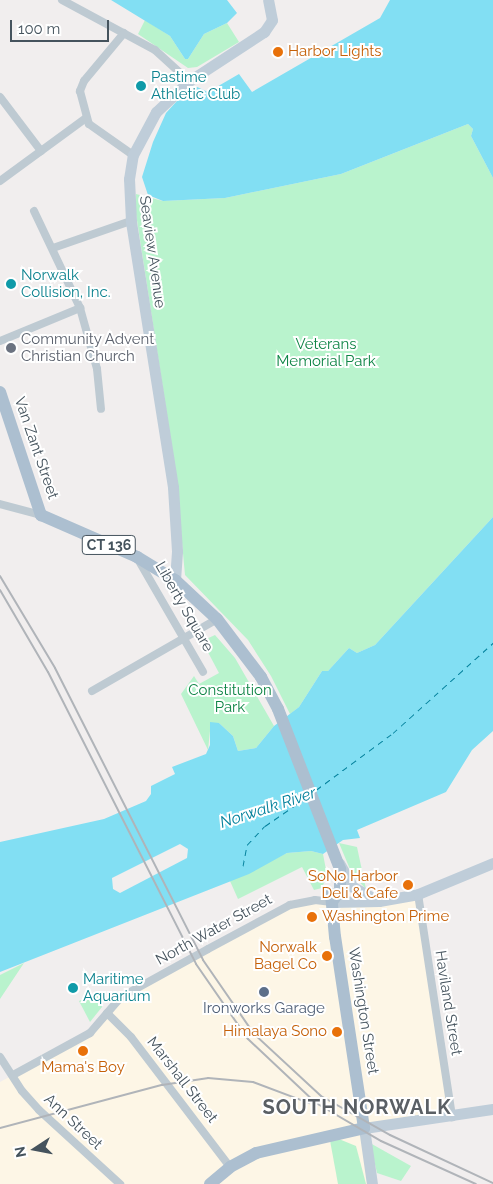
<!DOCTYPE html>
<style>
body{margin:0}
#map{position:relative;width:493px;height:1184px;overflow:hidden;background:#f1eeee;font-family:Raleway,sans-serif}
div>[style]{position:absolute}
.commercial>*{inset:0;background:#fdf6e6}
.green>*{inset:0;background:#b9f3cd}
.water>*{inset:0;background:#82dff3}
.pier>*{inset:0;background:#f1eeee}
.ferry>*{height:1px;margin-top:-0.5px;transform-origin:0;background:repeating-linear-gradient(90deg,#03819c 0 6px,transparent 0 11px)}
.street>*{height:8px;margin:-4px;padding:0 4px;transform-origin:4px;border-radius:4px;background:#becad2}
.secondary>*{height:11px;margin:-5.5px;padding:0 5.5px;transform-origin:5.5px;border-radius:5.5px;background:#bfcdd9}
.primary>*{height:12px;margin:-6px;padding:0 6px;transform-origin:6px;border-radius:6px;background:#acbfd0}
.rail>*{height:2px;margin:-1px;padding:0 1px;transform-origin:1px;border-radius:1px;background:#b0b4b9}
.dots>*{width:14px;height:14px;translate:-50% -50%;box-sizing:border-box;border:2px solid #fff;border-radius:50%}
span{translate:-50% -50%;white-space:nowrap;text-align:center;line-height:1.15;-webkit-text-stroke:4px #fff;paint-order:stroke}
.shield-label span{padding:1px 4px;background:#fff;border:1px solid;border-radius:4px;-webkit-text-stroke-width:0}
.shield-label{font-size:14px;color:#45535d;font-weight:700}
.food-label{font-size:15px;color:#c56008}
.left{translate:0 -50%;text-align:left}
.right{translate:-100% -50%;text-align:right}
.culture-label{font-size:15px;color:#0d838f}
.street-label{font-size:15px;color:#45535d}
.worship-label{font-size:15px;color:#5b616d}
.park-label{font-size:15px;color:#0f8546}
.service-label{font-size:15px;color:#4e5e75}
.water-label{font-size:16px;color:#03819c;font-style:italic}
.district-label{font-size:20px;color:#5a5f64;font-weight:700;letter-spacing:1px}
.north{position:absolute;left:10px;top:1124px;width:50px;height:50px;-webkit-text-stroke:4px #fff;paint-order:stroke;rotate:259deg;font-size:14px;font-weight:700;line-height:20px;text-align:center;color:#45535d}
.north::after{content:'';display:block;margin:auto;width:18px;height:22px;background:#45535d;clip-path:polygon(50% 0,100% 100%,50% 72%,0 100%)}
.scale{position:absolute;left:10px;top:20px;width:99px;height:22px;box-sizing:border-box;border:2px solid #45535d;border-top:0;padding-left:6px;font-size:15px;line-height:18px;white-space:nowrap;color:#45535d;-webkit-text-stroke:4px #fff;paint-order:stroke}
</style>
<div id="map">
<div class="commercial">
<i style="clip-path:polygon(418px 894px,452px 1117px,364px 1128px,372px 1184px,0 1184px,0 1082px,90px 1033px,121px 997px,290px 905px)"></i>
</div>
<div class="green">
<i style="clip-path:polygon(145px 20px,170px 36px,185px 59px,188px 59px,204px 34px,227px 23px,239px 42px,197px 67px,188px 68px,138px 34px)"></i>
<i style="clip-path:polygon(468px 124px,473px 129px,471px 136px,493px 178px,493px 517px,375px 645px,357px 653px,349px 648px,328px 671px,322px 671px,299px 707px,290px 714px,271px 676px,248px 640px,185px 575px,175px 467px,136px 214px,136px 194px,163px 201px,225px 198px,341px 174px)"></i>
<i style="clip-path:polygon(215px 635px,235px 658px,274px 726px,256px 748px,238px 751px,233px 736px,219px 723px,210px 731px,208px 750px,181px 694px,194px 676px,199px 684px,219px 673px,202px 641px)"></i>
<i style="clip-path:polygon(339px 843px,357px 847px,366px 889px,352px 874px)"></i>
<i style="clip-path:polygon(311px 851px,323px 854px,327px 875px,322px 888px,314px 890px,302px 867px,238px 899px,230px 881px,287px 853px)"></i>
<i style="clip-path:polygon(24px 963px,0 999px,0 975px)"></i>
<i style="clip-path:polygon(97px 993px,102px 1007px,90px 1022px,79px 1001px)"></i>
<i style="clip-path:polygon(329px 1135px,356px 1146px,366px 1184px,338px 1184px)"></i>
<i style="clip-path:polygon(370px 1143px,411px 1166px,401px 1181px,377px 1173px)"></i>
</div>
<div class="water">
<i style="clip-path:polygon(111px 0,227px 0,237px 13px,227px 23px,204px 34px,188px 59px,185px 59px,170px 36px)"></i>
<i style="clip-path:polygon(390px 0,493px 0,493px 178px,471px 136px,473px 129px,468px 124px,341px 174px,225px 198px,163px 201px,148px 195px,142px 177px,153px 142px,166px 113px,186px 91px,195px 86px,208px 92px,239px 74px,252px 92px,380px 18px)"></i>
<i style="clip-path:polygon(493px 517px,493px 731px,472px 750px,446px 792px,357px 830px,360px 838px,343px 840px,323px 854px,311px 851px,287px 853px,249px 874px,0 972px,0 842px,104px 819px,146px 801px,151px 794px,151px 786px,175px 774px,172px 767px,206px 754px,210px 745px,210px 722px,219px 723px,233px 736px,238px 751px,256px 748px,274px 726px,299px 707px,322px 671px,328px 671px,349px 648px,357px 653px,375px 645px)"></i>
</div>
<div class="pier">
<i style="clip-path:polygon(180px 844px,188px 849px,187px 858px,120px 893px,113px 889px,112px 878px)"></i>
</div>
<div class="ferry">
<i style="left:316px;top:790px;width:96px;rotate:-36.5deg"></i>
<i style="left:393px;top:733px;width:135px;rotate:-42deg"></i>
<i style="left:243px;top:866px;width:21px;rotate:-79deg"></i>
<i style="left:247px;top:845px;width:26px;rotate:-47deg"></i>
<i style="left:265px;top:826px;width:51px;rotate:-34.6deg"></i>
</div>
<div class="street">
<i style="left:62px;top:0;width:106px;rotate:28.3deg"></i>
<i style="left:155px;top:50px;width:46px;rotate:42.4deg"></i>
<i style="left:124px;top:33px;width:62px;rotate:129.8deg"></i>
<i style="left:84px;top:81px;width:11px;rotate:112deg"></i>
<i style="left:80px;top:91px;width:34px;rotate:75deg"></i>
<i style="left:89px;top:124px;width:54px;rotate:35.2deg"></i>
<i style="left:0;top:97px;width:68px;rotate:52.8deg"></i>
<i style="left:0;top:181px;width:107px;rotate:-36.2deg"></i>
<i style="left:34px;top:211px;width:107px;rotate:64.6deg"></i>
<i style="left:80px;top:308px;width:63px;rotate:74.4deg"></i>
<i style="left:97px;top:369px;width:40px;rotate:84.3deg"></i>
<i style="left:53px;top:248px;width:83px;rotate:-19.1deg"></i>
<i style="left:0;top:341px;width:87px;rotate:-22.4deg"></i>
<i style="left:0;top:504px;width:42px;rotate:15deg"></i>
<i style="left:139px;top:561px;width:128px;rotate:60deg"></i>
<i style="left:92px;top:691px;width:144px;rotate:-29.9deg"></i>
<i style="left:418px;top:894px;width:226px;rotate:81.3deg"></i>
<i style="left:107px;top:1013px;width:34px;rotate:45deg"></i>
<i style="left:131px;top:1037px;width:163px;rotate:52.7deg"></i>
<i style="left:0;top:1057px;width:40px;rotate:57.1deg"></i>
<i style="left:22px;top:1091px;width:25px;rotate:48deg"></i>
<i style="left:39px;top:1110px;width:110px;rotate:42.4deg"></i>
<i style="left:13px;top:1075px;width:88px;rotate:-28.6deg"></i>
<i style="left:90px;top:1033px;width:48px;rotate:-49.3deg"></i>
<i style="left:121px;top:997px;width:99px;rotate:-28.9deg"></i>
<i style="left:208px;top:949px;width:93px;rotate:-28.2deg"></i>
<i style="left:290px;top:905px;width:25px;rotate:-11deg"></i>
<i style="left:315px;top:900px;width:17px;rotate:7deg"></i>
</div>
<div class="secondary">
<i style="left:175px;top:580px;width:29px;rotate:-86deg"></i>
<i style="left:177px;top:551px;width:64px;rotate:-93.6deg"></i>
<i style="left:173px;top:487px;width:269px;rotate:-99deg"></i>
<i style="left:131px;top:221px;width:42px;rotate:-92.7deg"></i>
<i style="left:129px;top:179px;width:24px;rotate:-81deg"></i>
<i style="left:133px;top:155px;width:49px;rotate:-61.9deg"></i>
<i style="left:156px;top:112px;width:45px;rotate:-43.2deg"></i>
<i style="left:189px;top:81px;width:90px;rotate:-33.2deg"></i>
<i style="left:264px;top:32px;width:14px;rotate:-56deg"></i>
<i style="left:272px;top:20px;width:20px;rotate:-101deg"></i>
<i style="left:339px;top:863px;width:28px;rotate:60deg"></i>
<i style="left:353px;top:887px;width:26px;rotate:29deg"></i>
<i style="left:332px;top:902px;width:47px;rotate:-1.2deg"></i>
<i style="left:379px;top:901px;width:40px;rotate:-10deg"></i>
<i style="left:418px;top:894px;width:81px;rotate:-22.5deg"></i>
<i style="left:372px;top:1184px;width:57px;rotate:-98.1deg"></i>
<i style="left:364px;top:1128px;width:130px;rotate:-8.4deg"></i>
</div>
<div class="primary">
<i style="left:0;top:392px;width:130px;rotate:71.6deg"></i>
<i style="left:41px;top:515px;width:105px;rotate:23.6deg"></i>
<i style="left:137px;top:557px;width:44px;rotate:31.2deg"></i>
<i style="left:175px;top:580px;width:57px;rotate:42.9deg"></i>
<i style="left:217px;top:619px;width:73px;rotate:52.8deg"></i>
<i style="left:261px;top:677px;width:36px;rotate:62deg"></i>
<i style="left:278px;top:709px;width:172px;rotate:68.8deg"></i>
<i style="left:340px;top:869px;width:21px;rotate:90deg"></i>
<i style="left:340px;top:890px;width:14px;rotate:124deg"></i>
<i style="left:210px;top:1184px;width:26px;rotate:-40deg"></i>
<i style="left:230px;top:1167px;width:30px;rotate:-28deg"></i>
<i style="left:256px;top:1153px;width:111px;rotate:-13deg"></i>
<i style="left:364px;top:1128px;width:193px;rotate:-98.6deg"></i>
<i style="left:335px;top:937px;width:43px;rotate:-95.3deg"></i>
</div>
<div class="rail">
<i style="left:0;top:576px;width:107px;rotate:59.1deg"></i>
<i style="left:55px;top:668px;width:327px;rotate:63.1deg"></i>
<i style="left:203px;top:960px;width:90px;rotate:55.4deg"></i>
<i style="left:254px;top:1034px;width:91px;rotate:42.8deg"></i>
<i style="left:321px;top:1096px;width:79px;rotate:29.5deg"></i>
<i style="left:390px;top:1135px;width:114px;rotate:25deg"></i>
<i style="left:0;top:590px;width:95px;rotate:59.7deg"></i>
<i style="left:48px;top:672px;width:327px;rotate:63.1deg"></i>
<i style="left:196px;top:964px;width:91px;rotate:55.3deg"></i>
<i style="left:248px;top:1039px;width:93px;rotate:43.3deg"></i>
<i style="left:316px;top:1103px;width:75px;rotate:30.3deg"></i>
<i style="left:381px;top:1141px;width:104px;rotate:24.4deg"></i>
<i style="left:0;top:1128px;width:168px;rotate:-14.9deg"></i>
<i style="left:162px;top:1085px;width:47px;rotate:-8.7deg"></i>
<i style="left:208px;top:1078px;width:45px;rotate:5.1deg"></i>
<i style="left:253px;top:1082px;width:60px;rotate:20.6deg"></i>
</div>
<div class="dots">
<i style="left:278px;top:52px;background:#e8710a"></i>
<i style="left:141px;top:86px;background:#0f9aa8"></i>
<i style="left:11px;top:284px;background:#0f9aa8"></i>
<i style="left:11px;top:348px;background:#6b7280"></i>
<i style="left:408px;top:885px;background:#e8710a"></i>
<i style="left:312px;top:917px;background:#e8710a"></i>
<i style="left:327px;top:956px;background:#e8710a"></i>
<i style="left:73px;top:988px;background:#0f9aa8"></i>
<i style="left:264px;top:992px;background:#5c6f8a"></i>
<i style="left:337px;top:1032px;background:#e8710a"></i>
<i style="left:83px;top:1051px;background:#e8710a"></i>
</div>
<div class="shield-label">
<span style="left:109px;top:545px">CT 136</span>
</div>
<div class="food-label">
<span class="left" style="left:288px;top:52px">Harbor Lights</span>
<span class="right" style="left:398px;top:885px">SoNo Harbor<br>Deli &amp; Cafe</span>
<span class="left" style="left:322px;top:917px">Washington Prime</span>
<span class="right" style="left:317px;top:956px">Norwalk<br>Bagel Co</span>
<span class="right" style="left:327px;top:1032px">Himalaya Sono</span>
<span style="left:83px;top:1068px">Mama's Boy</span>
</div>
<div class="culture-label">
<span class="left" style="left:151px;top:86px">Pastime<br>Athletic Club</span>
<span class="left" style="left:21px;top:284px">Norwalk<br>Collision, Inc.</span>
<span class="left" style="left:83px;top:988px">Maritime<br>Aquarium</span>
</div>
<div class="street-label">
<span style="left:152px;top:252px;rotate:82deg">Seaview Avenue</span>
<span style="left:36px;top:448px;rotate:71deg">Van Zant Street</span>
<span style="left:184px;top:607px;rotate:60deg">Liberty Square</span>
<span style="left:214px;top:930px;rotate:-29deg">North Water Street</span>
<span style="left:448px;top:1003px;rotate:81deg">Haviland Street</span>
<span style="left:363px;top:1011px;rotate:81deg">Washington Street</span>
<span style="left:182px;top:1080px;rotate:52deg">Marshall Street</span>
<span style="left:73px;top:1122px;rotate:43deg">Ann Street</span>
</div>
<div class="worship-label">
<span class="left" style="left:21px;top:348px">Community Advent<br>Christian Church</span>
</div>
<div class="park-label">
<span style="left:326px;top:353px">Veterans<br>Memorial Park</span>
<span style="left:230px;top:699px">Constitution<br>Park</span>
</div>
<div class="service-label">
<span style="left:264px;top:1009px">Ironworks Garage</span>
</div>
<div class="water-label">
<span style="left:268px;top:808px;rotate:-18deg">Norwalk River</span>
</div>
<div class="district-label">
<span style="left:357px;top:1107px">SOUTH NORWALK</span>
</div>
<div class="north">N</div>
<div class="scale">100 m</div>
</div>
